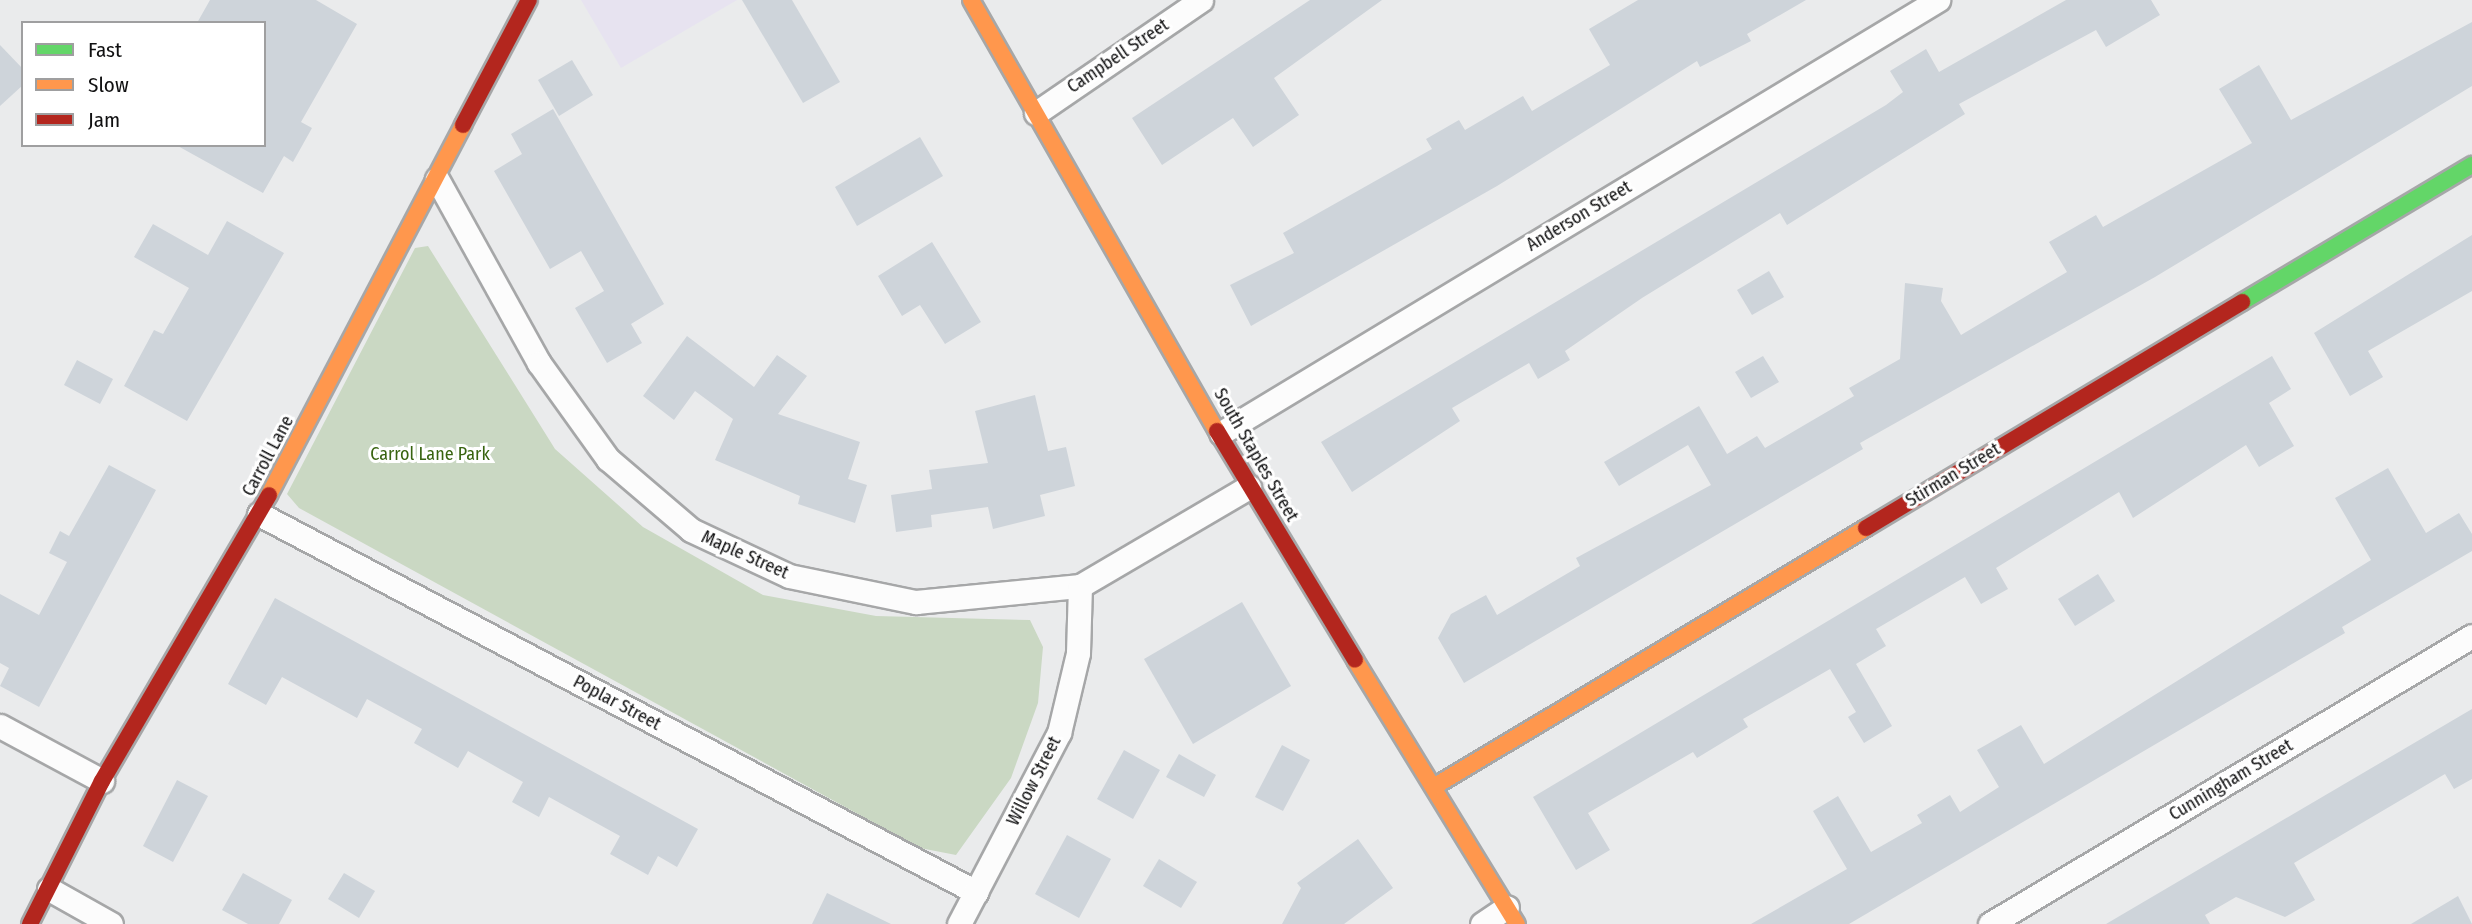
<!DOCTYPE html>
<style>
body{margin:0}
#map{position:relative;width:2472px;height:924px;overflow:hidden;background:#eaebec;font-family:"Fira Sans Condensed",sans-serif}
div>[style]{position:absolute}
.commercial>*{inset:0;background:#e7e3f0}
.green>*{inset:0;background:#cad8c3}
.building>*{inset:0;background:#ced4da}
.roads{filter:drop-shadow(2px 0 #a6a7a8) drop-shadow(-2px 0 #a6a7a8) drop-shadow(0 2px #a6a7a8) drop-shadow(0 -2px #a6a7a8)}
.street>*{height:23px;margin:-11.5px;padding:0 11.5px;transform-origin:11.5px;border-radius:11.5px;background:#fcfcfc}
.fast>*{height:16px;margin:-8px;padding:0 8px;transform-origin:8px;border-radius:8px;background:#63d668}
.slow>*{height:16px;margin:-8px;padding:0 8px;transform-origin:8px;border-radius:8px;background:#ff974d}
.jam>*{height:16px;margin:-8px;padding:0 8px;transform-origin:8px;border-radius:8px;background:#b3261e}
span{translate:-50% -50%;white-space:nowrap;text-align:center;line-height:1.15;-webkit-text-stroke:6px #fff;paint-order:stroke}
.street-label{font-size:18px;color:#101011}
.park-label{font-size:18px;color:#386410}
.legend{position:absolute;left:21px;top:21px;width:245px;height:126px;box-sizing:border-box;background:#fff;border:2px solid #9f9fa0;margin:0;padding:9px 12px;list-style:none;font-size:21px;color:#101011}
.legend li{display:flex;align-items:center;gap:14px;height:35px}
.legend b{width:35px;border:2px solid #9f9fa0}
</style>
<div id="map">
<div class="commercial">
<i style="clip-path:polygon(581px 0,737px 0,621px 68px)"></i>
</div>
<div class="green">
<i style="clip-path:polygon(428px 246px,555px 449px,643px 527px,763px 595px,876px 616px,1030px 620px,1043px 647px,1038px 703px,1011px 778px,956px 855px,920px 848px,299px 508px,287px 494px,415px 248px)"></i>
</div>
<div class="building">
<i style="clip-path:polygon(210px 0,316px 0,357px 24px,301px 122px,312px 128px,293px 162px,284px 156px,263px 193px,176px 145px,264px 145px,264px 23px,197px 23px)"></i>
<i style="clip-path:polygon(742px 0,792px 0,840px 82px,803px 103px)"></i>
<i style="clip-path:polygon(1310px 0,1382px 0,1274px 78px,1299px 115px,1253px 147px,1233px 118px,1162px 165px,1132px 118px)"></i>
<i style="clip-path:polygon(1638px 0,1806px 0,1747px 34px,1751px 41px,1700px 67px,1697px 61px,1497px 186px,1251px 326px,1230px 285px,1294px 253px,1283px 233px,1432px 149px,1426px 139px,1459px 120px,1465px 130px,1523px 96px,1532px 111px,1610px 65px,1589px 29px)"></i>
<i style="clip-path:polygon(2066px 0,2151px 0,2160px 15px,2106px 47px,2096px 30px,1959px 104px,1965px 114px,1787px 225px,1780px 213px,1642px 298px,1565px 351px,1570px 360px,1538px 379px,1529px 363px,1452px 408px,1460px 421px,1352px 492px,1321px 442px,1886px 105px,1903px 92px,1890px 71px,1926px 49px,1939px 72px)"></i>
<i style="clip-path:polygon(2472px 22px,2472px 86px,2155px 277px,1860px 443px,1863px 449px,1464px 683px,1438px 638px,1451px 614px,1486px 595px,1497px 615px,1580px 566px,1576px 558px,1711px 485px,1688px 445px,1619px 486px,1604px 462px,1699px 406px,1727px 454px,1757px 436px,1765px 448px,1854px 396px,1849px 388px,1900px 359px,1905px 283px,1943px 288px,1941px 301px,1961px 335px,2067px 272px,2049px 242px,2096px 215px,2103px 227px,2252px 143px,2219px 89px,2259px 65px,2291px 120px)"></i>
<i style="clip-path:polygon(0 45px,23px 69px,23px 85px,0 106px)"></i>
<i style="clip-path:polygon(572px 60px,593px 95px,559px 116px,538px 80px)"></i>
<i style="clip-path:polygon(553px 109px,664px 304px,631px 324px,642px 343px,607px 363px,575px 308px,604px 291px,581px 251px,550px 269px,494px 171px,522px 154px,511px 134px)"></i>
<i style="clip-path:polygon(920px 137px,943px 176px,857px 226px,835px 187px)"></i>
<i style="clip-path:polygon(227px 221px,284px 253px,187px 421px,124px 386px,154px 330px,163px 334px,189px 288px,134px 257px,153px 224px,208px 255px)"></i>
<i style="clip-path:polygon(2472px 235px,2472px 291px,2368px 351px,2383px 377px,2350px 396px,2314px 333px)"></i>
<i style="clip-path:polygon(932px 242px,981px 322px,945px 344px,920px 305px,902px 316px,878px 276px)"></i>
<i style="clip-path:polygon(1769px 271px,1784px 297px,1752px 315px,1737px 290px)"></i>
<i style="clip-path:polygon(687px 336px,754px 387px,777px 355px,807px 376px,778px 414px,860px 442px,848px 479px,867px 485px,855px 523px,798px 504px,800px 496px,715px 460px,733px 419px,695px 391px,674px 420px,643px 396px)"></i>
<i style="clip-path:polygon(1763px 356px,1779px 382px,1751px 398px,1735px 372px)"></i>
<i style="clip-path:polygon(2272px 356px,2291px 389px,2269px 403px,2294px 446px,2259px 467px,2246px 445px,2133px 518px,2119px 492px,1996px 568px,2008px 589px,1981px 604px,1965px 577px,1876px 629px,1886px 646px,1856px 664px,1892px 726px,1864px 743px,1848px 717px,1856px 712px,1830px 669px,1743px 719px,1748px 727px,1697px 758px,1693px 752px,1588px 813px,1610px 850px,1576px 870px,1533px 797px)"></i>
<i style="clip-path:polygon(77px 360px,113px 379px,100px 404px,64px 385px)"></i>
<i style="clip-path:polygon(1035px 395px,1048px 451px,1066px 447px,1075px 486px,1040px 495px,1045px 516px,993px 529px,988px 507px,931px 515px,932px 527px,896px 532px,891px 495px,932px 489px,929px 470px,988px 463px,975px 411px)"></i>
<i style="clip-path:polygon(109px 465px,156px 490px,39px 707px,0 686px,9px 668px,0 663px,0 594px,39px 615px,67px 562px,49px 553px,60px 531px,69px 536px)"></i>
<i style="clip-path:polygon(2388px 468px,2426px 533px,2459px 513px,2472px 534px,2472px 551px,2342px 627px,2345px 633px,1849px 924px,1751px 924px,1847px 869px,1813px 811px,1838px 796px,1871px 852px,1922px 823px,1917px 815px,1950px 795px,1960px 812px,1999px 787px,1977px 750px,2021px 725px,2044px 764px,2371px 560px,2335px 498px)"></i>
<i style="clip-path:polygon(2098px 574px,2115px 601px,2075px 626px,2058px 599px)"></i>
<i style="clip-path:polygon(275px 598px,698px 829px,677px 867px,658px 856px,648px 875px,610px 854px,620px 836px,549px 797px,539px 817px,512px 802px,523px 782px,468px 751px,458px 768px,414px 743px,422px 729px,367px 699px,357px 718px,282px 677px,266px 705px,228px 684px)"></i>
<i style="clip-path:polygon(1242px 602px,1291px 686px,1193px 744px,1144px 659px)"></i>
<i style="clip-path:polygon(2472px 709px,2472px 779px,2454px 789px,2445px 774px,2294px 863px,2315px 900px,2285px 917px,2236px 897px,2205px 915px,2210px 924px,2106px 924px)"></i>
<i style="clip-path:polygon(1282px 745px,1310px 760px,1283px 811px,1255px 797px)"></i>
<i style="clip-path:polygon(1124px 750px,1160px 770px,1133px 819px,1097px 799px)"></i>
<i style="clip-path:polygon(1179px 754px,1216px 775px,1204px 797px,1166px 777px)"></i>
<i style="clip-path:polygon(177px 780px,208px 796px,173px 862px,143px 846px)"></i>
<i style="clip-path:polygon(1067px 835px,1111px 859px,1079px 918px,1035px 894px)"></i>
<i style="clip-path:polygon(1358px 839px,1393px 888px,1344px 924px,1282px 924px,1301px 888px,1297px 883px)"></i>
<i style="clip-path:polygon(1159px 859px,1197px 882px,1181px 908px,1143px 886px)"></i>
<i style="clip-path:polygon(243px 873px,292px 900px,279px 924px,248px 924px,222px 910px)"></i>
<i style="clip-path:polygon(344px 873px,375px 891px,359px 918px,328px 899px)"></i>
<i style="clip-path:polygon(827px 893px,891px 924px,812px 924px)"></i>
<i style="clip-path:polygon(2458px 896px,2472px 924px,2411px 924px)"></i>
</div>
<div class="roads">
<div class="street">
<i style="left:1036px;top:113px;width:200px;rotate:-34.4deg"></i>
<i style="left:437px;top:179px;width:210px;rotate:61deg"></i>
<i style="left:539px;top:363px;width:118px;rotate:54.3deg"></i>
<i style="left:608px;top:459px;width:109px;rotate:40.5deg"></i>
<i style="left:691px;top:530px;width:108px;rotate:25.1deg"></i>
<i style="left:789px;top:576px;width:130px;rotate:11.6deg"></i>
<i style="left:916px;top:602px;width:165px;rotate:-5.6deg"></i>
<i style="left:1080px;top:586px;width:196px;rotate:-30.4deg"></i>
<i style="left:1221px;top:433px;width:838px;rotate:-31.13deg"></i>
<i style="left:259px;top:514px;width:811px;rotate:27.8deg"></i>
<i style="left:0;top:726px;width:116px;rotate:28.3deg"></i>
<i style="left:49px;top:889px;width:71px;rotate:29.4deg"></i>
<i style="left:959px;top:924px;width:216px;rotate:-62.4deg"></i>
<i style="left:1059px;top:733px;width:82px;rotate:-76.6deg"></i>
<i style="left:1078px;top:653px;width:67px;rotate:-88.3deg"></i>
<i style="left:1482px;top:924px;width:30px;rotate:-34deg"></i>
<i style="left:1990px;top:924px;width:561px;rotate:-30.86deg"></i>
</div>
<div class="fast">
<i style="left:2242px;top:302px;width:268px;rotate:-30.8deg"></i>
</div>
<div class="slow">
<i style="left:971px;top:0;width:496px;rotate:60.3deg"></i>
<i style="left:269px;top:495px;width:418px;rotate:-62.3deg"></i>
<i style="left:1355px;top:660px;width:310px;rotate:58.5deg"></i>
<i style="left:1435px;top:786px;width:502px;rotate:-30.91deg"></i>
</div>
<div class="jam">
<i style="left:463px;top:125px;width:141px;rotate:-62.2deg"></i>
<i style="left:1217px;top:431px;width:267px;rotate:58.9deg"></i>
<i style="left:1866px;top:528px;width:439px;rotate:-31deg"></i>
<i style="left:30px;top:924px;width:160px;rotate:-63.3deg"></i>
<i style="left:102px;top:781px;width:331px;rotate:-59.7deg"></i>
</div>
</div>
<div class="street-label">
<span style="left:1118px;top:56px;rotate:-34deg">Campbell Street</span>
<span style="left:1579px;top:216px;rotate:-31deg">Anderson Street</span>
<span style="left:1256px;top:455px;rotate:60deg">South Staples Street</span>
<span style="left:268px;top:456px;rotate:-62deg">Carroll Lane</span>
<span style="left:1953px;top:475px;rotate:-31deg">Stirman Street</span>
<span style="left:745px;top:555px;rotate:24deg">Maple Street</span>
<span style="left:617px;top:703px;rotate:28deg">Poplar Street</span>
<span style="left:2231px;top:780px;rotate:-31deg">Cunningham Street</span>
<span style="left:1034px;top:781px;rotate:-63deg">Willow Street</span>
</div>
<div class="park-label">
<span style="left:430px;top:454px">Carrol Lane Park</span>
</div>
<ul class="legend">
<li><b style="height:9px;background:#63d668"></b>Fast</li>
<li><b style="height:9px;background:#ff974d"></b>Slow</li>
<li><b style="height:9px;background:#b3261e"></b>Jam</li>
</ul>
</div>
